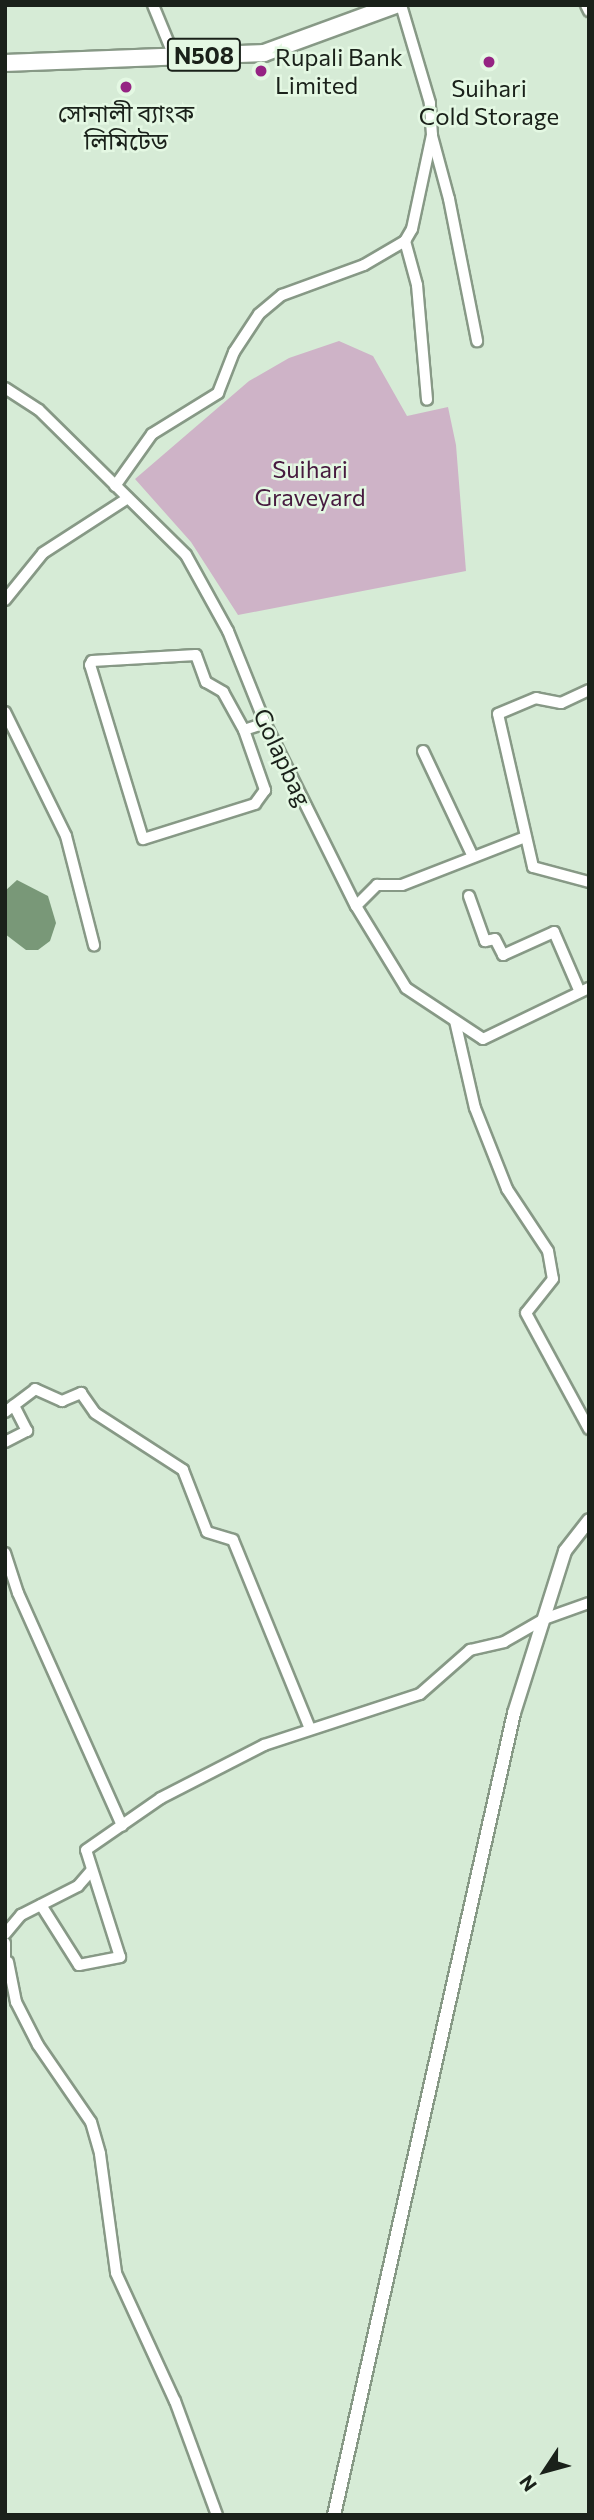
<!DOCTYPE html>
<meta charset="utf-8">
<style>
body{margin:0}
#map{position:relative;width:594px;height:2520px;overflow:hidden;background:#d6ebd6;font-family:Commissioner,"Noto Sans Bengali",sans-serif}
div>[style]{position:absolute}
.green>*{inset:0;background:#ceb3c7}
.water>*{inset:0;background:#799878}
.roads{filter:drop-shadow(2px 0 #879986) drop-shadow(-2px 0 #879986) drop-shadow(0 2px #879986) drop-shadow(0 -2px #879986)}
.minor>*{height:10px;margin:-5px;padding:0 5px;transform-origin:5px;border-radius:5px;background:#fff}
.tertiary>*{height:12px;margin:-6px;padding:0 6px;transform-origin:6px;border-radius:6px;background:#fff}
.trunk>*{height:16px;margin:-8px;padding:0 8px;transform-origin:8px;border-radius:8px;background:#fff}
.dots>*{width:19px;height:19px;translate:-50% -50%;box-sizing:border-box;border:4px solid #e4f8e3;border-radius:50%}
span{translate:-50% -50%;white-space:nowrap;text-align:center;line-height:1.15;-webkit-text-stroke:5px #e4f8e3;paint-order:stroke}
.shield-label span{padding:2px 5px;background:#e4f8e3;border:2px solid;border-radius:5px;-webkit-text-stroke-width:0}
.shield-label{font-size:23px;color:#1a211a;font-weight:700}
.poi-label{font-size:24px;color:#1a211a}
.left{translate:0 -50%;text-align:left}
.park-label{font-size:24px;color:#471a3f}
.street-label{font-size:24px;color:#1a211a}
.frame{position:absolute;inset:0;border:7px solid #1a211a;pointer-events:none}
.north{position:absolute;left:510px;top:2436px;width:70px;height:70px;-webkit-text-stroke:5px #e4f8e3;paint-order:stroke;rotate:234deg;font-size:19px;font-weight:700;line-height:28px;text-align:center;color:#1a211a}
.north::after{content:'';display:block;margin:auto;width:24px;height:32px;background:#1a211a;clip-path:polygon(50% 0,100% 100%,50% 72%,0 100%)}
</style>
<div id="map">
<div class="green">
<i style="clip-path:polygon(339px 341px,373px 356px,407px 416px,448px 407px,456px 445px,466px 571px,238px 615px,191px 542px,135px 479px,249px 381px,289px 358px)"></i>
</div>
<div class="water">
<i style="clip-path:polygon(17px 880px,48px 896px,56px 923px,50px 941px,38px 950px,26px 950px,5px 934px,5px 891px)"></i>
</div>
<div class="roads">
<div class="minor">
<i style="left:153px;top:5px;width:55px;rotate:67.6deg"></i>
<i style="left:586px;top:5px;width:7px;rotate:63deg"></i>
<i style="left:432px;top:136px;width:65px;rotate:74.9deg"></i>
<i style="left:449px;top:199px;width:145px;rotate:78.8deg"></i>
<i style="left:405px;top:241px;width:46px;rotate:74.7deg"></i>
<i style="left:417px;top:285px;width:115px;rotate:85deg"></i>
<i style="left:5px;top:388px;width:40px;rotate:32.9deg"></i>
<i style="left:39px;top:410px;width:206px;rotate:44.6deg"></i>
<i style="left:186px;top:555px;width:87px;rotate:61.1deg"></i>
<i style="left:228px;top:631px;width:99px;rotate:68.1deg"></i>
<i style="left:265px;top:723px;width:204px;rotate:63.6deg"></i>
<i style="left:356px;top:906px;width:96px;rotate:58.6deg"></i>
<i style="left:406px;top:988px;width:92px;rotate:33.5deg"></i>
<i style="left:483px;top:1039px;width:118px;rotate:-25.7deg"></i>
<i style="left:115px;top:486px;width:64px;rotate:-54.6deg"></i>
<i style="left:152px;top:434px;width:78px;rotate:-31.8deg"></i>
<i style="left:218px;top:393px;width:44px;rotate:-68.7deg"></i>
<i style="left:234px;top:352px;width:45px;rotate:-56.7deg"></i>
<i style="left:259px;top:314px;width:30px;rotate:-40deg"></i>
<i style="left:282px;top:295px;width:87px;rotate:-20.1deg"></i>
<i style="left:364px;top:265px;width:48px;rotate:-30.3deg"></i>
<i style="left:405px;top:241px;width:14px;rotate:-60deg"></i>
<i style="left:412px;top:229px;width:96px;rotate:-78deg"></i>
<i style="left:432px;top:135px;width:32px;rotate:-94deg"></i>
<i style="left:430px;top:103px;width:102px;rotate:-106.5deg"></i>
<i style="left:5px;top:600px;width:60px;rotate:-51deg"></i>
<i style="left:43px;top:553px;width:101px;rotate:-32.9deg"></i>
<i style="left:589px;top:690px;width:31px;rotate:155deg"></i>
<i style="left:561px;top:703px;width:25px;rotate:-169deg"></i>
<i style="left:536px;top:698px;width:41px;rotate:157.2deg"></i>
<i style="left:498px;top:714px;width:157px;rotate:77.1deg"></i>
<i style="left:533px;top:867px;width:58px;rotate:15deg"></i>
<i style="left:5px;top:712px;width:138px;rotate:63.8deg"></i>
<i style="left:66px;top:836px;width:113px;rotate:75.6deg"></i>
<i style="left:244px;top:730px;width:64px;rotate:70.7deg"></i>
<i style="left:265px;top:790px;width:17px;rotate:126deg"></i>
<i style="left:255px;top:804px;width:117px;rotate:162.6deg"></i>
<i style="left:143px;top:839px;width:182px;rotate:-106.9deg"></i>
<i style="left:90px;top:665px;width:4px;rotate:-63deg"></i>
<i style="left:92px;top:661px;width:104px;rotate:-3.3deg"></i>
<i style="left:196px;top:655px;width:29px;rotate:70deg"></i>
<i style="left:206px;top:682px;width:20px;rotate:30deg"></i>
<i style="left:223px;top:692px;width:43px;rotate:61.1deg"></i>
<i style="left:244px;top:730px;width:22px;rotate:-18deg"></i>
<i style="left:423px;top:751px;width:117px;rotate:64.7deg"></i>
<i style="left:469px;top:896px;width:48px;rotate:70.4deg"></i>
<i style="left:485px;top:941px;width:10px;rotate:-11deg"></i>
<i style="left:495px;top:939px;width:18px;rotate:63deg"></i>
<i style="left:503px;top:955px;width:56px;rotate:-24.3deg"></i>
<i style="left:554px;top:932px;width:65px;rotate:66.6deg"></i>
<i style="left:356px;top:906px;width:30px;rotate:-45deg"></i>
<i style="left:377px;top:885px;width:25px"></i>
<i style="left:402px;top:885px;width:132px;rotate:-21.3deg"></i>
<i style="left:455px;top:1021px;width:89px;rotate:77.1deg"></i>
<i style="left:475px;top:1108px;width:87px;rotate:68.4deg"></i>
<i style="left:507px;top:1189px;width:74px;rotate:56.5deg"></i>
<i style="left:548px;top:1251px;width:28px;rotate:80deg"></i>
<i style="left:553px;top:1279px;width:43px;rotate:128.5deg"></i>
<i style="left:526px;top:1313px;width:132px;rotate:61.5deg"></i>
<i style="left:5px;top:1412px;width:38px;rotate:-37deg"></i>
<i style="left:35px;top:1389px;width:30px;rotate:24deg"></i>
<i style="left:62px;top:1401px;width:21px;rotate:-23deg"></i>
<i style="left:81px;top:1393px;width:24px;rotate:55deg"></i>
<i style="left:95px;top:1413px;width:105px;rotate:32.9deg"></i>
<i style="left:183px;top:1470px;width:66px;rotate:68.8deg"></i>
<i style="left:207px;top:1532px;width:27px;rotate:17deg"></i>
<i style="left:233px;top:1540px;width:204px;rotate:67.8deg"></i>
<i style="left:5px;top:1442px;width:25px;rotate:-27deg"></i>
<i style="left:27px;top:1431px;width:29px;rotate:-117deg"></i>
<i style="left:5px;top:1553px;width:42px;rotate:72deg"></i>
<i style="left:18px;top:1593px;width:255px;rotate:65.9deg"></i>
<i style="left:41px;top:1905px;width:71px;rotate:57.7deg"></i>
<i style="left:79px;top:1965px;width:42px;rotate:-11deg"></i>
<i style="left:120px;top:1957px;width:112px;rotate:-107.6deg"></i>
<i style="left:86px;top:1850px;width:91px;rotate:-34.7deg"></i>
<i style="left:161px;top:1798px;width:116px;rotate:-27.2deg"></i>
<i style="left:264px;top:1745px;width:164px;rotate:-18.1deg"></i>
<i style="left:420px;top:1694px;width:67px;rotate:-41.3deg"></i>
<i style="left:470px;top:1650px;width:35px;rotate:-13deg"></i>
<i style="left:504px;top:1642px;width:46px;rotate:-29.9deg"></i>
<i style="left:544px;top:1619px;width:48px;rotate:-19.6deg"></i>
<i style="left:5px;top:1934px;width:25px;rotate:-50deg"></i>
<i style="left:21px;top:1915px;width:64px;rotate:-27deg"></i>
<i style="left:78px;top:1886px;width:21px;rotate:-49deg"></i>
<i style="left:5px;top:1943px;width:20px;rotate:90deg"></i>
<i style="left:8px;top:1962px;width:41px;rotate:78.7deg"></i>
<i style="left:16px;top:2002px;width:48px;rotate:62.9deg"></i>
<i style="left:38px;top:2045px;width:93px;rotate:55.5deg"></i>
<i style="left:91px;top:2122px;width:33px;rotate:74deg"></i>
<i style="left:100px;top:2154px;width:120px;rotate:82.3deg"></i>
<i style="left:116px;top:2273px;width:141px;rotate:65.3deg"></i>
<i style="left:175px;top:2401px;width:121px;rotate:69.8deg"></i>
</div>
<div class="tertiary">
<i style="left:334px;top:2515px;width:822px;rotate:-77.35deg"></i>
<i style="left:514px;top:1713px;width:170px;rotate:-72.5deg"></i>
<i style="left:565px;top:1551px;width:39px;rotate:-52deg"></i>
</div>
<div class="trunk">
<i style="left:5px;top:63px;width:259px;rotate:-2.2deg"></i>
<i style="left:264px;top:53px;width:140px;rotate:-20.1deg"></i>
</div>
</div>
<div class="dots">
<i style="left:489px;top:62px;background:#952483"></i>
<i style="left:261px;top:71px;background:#952483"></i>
<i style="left:126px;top:87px;background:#952483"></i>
</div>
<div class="shield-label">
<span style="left:204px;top:55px">N508</span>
</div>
<div class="poi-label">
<span class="left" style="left:275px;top:71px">Rupali Bank<br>Limited</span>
<span style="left:489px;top:102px">Suihari<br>Cold Storage</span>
<span style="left:126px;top:127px">সোনালী ব্যাংক<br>লিমিটেড</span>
</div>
<div class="park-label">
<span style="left:310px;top:483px">Suihari<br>Graveyard</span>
</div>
<div class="street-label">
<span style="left:283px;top:757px;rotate:65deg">Golapbag</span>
</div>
<div class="frame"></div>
<div class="north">N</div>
</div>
